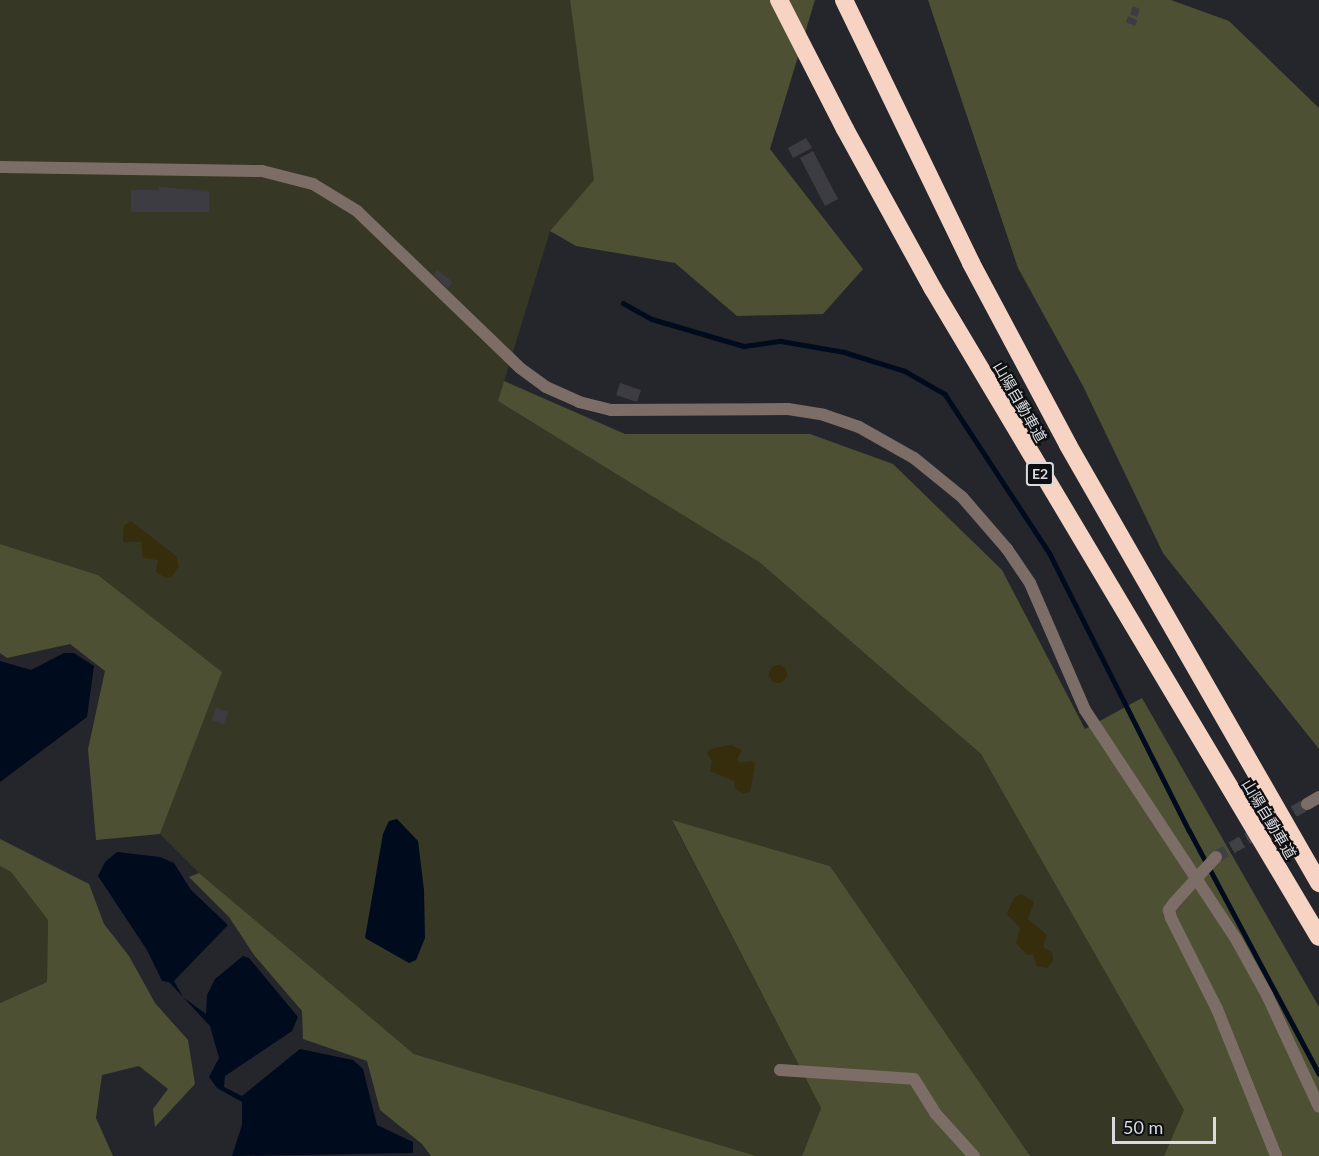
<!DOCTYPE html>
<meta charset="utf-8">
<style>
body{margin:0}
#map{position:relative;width:1319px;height:1156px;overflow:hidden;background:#25262c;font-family:Lato,"Noto Sans JP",sans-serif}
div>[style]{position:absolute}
.green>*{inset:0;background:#363724}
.forest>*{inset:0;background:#4e5033}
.sand>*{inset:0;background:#352d0c}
.round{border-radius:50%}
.water>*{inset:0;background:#010b1e}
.stream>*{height:4.5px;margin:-2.25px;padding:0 2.25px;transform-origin:2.25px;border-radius:2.25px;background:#010b1e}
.building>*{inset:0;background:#3c3c42}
.minor-tunnel>*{height:12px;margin-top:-6px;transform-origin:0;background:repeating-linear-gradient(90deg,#404147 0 12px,transparent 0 18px)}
.minor>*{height:12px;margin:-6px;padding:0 6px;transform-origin:6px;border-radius:6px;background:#7c6e67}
.tertiary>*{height:12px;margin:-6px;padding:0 6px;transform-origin:6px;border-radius:6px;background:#7c6e67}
.motorway>*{height:18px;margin:-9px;padding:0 9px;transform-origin:9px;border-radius:9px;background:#f6d3c2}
span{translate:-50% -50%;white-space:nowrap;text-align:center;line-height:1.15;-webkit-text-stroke:4.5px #0e0f12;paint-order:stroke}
.shield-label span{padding:2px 4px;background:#0e0f12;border:2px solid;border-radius:4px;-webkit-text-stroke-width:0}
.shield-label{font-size:14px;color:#dadbdf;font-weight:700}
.street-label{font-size:15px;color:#dadbdf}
.scale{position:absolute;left:1112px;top:1117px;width:104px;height:27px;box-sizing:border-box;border:3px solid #dadbdf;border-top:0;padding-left:8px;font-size:18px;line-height:21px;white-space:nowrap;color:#dadbdf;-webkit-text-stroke:4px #0e0f12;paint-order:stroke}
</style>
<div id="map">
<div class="green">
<i style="clip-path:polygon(0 0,570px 0,595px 180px,550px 231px,498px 401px,759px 562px,981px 754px,1185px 1111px,1164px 1156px,1027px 1156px,830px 866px,672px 821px,821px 1108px,802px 1156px,756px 1156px,705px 1143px,414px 1054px,199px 873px,160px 834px,221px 672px,98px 575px,0 544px)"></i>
<i style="clip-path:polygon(0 866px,11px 872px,48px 920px,47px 982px,0 1003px)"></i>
</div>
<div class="forest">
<i style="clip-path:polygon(570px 0,815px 0,770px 149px,863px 269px,823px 314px,737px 316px,675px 263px,576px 246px,550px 231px,594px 180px)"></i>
<i style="clip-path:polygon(928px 0,1171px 0,1229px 21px,1319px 108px,1319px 749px,1163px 553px,1083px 386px,1018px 268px)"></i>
<i style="clip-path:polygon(504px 381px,625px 434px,810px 434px,893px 464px,1002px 570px,1085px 729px,1142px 698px,1319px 1007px,1319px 1156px,1164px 1156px,1184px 1110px,981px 754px,759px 562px,498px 401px)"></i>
<i style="clip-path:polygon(0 544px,98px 575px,222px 672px,160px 834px,96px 840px,88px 749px,105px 671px,70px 644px,7px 658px,0 653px)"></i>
<i style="clip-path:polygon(672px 820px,830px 866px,1030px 1156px,802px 1156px,821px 1108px)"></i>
<i style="clip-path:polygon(0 839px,89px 884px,104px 924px,129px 956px,155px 1003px,188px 1040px,195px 1084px,155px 1127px,153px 1109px,168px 1089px,139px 1066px,102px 1075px,96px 1118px,113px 1156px,0 1156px,0 1003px,47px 982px,48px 920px,11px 872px,0 866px)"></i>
<i style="clip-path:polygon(199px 873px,414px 1054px,756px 1156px,431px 1156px,422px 1144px,380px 1110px,367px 1061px,303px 1039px,302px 1011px,254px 955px,229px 917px,189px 877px)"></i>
</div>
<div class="sand">
<i style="clip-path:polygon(131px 521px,176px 556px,179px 566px,172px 576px,166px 578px,156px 572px,158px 560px,143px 558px,141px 542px,123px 542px,124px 526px)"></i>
<i class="round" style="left:769px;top:665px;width:18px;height:18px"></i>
<i style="clip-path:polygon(731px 745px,742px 750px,737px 760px,739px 763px,752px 761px,755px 764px,750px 792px,743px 794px,735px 788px,734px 781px,710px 771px,712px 761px,707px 753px,710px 749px)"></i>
<i style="clip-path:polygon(1021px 894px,1034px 902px,1028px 919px,1047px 935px,1043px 947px,1052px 952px,1053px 961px,1047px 968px,1037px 966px,1033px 954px,1027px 955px,1016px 943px,1020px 928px,1007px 914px,1014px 898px)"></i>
</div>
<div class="water">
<i style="clip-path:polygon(64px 653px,74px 653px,94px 666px,87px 717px,0 782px,0 661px,31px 670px)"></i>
<i style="clip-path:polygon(397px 819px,418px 841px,424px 890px,425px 938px,416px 960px,409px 963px,365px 938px,383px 834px,389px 821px)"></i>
<i style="clip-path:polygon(117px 852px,160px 857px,174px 863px,191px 890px,228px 925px,174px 981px,183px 997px,206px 1014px,207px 995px,215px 979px,243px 956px,249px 958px,298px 1017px,292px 1031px,225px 1076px,224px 1087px,242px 1096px,300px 1049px,353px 1060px,363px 1069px,377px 1125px,413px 1142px,413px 1153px,232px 1156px,242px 1125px,242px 1102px,217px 1088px,209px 1077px,219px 1058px,210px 1026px,169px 982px,162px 981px,147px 950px,98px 876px,105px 862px)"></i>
</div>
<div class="stream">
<i style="left:623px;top:303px;width:33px;rotate:29deg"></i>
<i style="left:652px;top:319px;width:96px;rotate:16.4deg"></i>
<i style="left:744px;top:346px;width:37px;rotate:-8deg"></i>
<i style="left:781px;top:341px;width:64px;rotate:9.9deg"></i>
<i style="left:844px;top:352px;width:64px;rotate:17.3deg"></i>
<i style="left:905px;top:371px;width:46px;rotate:29.9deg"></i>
<i style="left:945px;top:394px;width:191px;rotate:56.7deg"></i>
<i style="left:1050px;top:554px;width:309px;rotate:63.3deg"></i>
<i style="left:1189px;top:830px;width:276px;rotate:61.9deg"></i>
</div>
<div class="building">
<i style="clip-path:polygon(1133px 6px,1140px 9px,1137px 17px,1130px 14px)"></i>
<i style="clip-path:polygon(1128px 16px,1137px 20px,1135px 26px,1126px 22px)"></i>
<i style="clip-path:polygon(806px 138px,812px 148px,793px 158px,788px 148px)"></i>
<i style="clip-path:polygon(813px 151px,838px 199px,825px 206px,800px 158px)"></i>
<i style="clip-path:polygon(159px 187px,209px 191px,209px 212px,131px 212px,131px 190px,159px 190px)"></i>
<i style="clip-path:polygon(437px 270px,453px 282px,448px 288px,433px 275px)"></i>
<i style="clip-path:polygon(620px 383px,641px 390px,637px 402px,616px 395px)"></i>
<i style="clip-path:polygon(216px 708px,228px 712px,224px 724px,212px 720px)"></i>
</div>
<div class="minor-tunnel">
<i style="left:1216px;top:857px;width:105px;rotate:-30.2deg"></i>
</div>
<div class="minor">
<i style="left:1307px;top:804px;width:14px;rotate:-30deg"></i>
<i style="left:1216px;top:857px;width:62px;rotate:132.4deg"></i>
<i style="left:1174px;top:903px;width:9px;rotate:126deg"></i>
<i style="left:1169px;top:910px;width:8px;rotate:76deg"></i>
<i style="left:1171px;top:918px;width:102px;rotate:63.2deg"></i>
<i style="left:1217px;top:1009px;width:158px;rotate:68.1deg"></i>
<i style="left:780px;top:1070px;width:134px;rotate:3.8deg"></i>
<i style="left:914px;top:1079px;width:40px;rotate:58deg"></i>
<i style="left:935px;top:1113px;width:58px;rotate:47.8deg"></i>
</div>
<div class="tertiary">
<i style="left:0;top:167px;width:262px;rotate:0.9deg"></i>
<i style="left:262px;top:171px;width:53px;rotate:14.3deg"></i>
<i style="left:313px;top:184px;width:52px;rotate:31.5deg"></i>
<i style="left:357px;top:211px;width:226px;rotate:43.9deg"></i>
<i style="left:520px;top:368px;width:32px;rotate:36deg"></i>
<i style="left:546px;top:387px;width:36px;rotate:24deg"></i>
<i style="left:579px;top:402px;width:33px;rotate:14deg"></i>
<i style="left:611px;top:410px;width:177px;rotate:-0.3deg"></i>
<i style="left:788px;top:409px;width:36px;rotate:9deg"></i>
<i style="left:824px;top:415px;width:37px;rotate:19deg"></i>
<i style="left:859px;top:427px;width:63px;rotate:29.4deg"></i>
<i style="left:914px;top:458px;width:62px;rotate:39.1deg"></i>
<i style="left:962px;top:497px;width:69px;rotate:49.1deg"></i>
<i style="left:1007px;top:549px;width:41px;rotate:55.9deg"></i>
<i style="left:1030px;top:583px;width:138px;rotate:66.6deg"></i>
<i style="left:1085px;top:710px;width:274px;rotate:56.6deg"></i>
<i style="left:1236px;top:939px;width:64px;rotate:61deg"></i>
<i style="left:1267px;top:995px;width:123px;rotate:65.1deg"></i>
</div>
<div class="motorway">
<i style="left:779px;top:0;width:145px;rotate:62.9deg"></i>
<i style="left:845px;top:129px;width:183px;rotate:61.2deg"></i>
<i style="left:933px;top:289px;width:754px;rotate:59.22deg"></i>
<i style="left:844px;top:0;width:292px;rotate:64.2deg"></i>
<i style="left:971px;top:263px;width:206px;rotate:61.9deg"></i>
<i style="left:1068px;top:445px;width:505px;rotate:60.18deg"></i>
</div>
<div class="shield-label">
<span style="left:1040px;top:474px">E2</span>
</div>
<div class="street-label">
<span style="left:1020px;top:402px;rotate:60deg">山陽自動車道</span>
<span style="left:1269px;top:819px;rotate:59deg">山陽自動車道</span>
</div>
<div class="scale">50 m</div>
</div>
